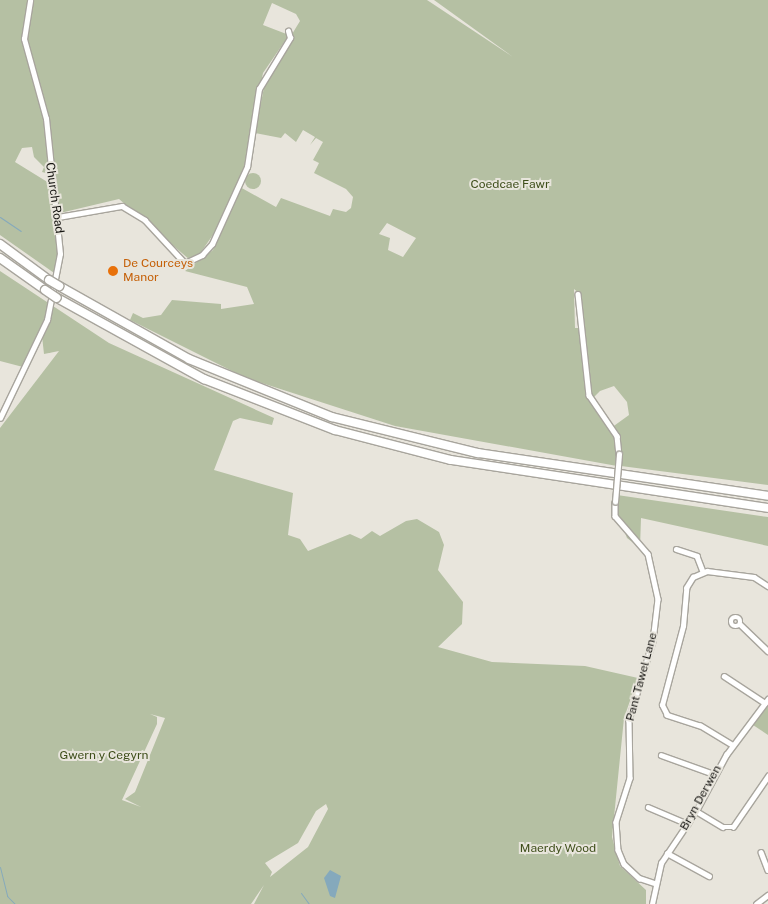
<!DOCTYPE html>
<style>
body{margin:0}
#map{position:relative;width:768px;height:904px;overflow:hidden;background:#e8e5dc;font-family:"Public Sans",sans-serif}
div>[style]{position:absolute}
.green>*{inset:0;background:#b5c0a3}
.round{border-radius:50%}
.water>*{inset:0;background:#85a9bc}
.stream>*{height:1px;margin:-0.5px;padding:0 0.5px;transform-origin:0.5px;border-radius:0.5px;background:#85a9bc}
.roads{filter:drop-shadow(1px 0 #a8a59d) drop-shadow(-1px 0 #a8a59d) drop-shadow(0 1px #a8a59d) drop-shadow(0 -1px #a8a59d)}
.street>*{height:4.5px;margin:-2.25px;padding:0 2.25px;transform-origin:2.25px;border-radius:2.25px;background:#fff}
.street>.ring{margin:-2.25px;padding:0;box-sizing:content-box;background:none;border:4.5px solid #fff;border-radius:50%}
.highway>*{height:8px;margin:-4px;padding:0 4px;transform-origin:4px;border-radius:4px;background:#fff}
.bridges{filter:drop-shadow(1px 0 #a8a59d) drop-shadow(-1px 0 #a8a59d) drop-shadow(0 1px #a8a59d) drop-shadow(0 -1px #a8a59d)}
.street-bridge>*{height:4.5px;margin:-2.25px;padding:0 2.25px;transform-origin:2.25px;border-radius:2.25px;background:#fff}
.highway-bridge>*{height:8px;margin:-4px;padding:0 4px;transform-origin:4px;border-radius:4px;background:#fff}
.dots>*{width:14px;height:14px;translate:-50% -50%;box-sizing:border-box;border:2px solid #e8e5dc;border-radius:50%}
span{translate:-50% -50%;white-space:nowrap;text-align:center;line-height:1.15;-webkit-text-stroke:4px #e8e5dc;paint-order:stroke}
.park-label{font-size:12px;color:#3e4e1a}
.street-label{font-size:12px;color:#161512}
.food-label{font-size:12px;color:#c56008}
.left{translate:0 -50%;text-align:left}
</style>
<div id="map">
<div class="green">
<i style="clip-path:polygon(evenodd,0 0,427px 0,513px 57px,434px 0,768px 0,768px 485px,621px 466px,619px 460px,617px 466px,395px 426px,246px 378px,130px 320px,133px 313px,143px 318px,161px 315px,172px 300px,221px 304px,221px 309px,254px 304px,247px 287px,185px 271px,213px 250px,240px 187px,276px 207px,281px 198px,330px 216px,333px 209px,346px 212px,351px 208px,353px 197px,346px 189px,314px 173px,319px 163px,313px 160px,323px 142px,316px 138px,310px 145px,315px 137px,303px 130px,296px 142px,285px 133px,281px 138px,255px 133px,266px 77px,300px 21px,296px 14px,272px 3px,263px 25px,289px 35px,263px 73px,244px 167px,219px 226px,199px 255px,190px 260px,119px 199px,60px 213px,51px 133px,46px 173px,42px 172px,44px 167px,34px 157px,32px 147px,22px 148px,15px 162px,49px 183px,59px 229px,57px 275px,0 235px,0 0,387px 223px,416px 238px,403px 257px,388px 250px,390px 238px,379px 234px,387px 223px,0 0,574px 289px,580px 294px,581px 328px,575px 328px,574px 289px,0 0,614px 386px,627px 402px,629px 415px,611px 428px,591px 400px,600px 391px,614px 386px)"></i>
<i class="round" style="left:245px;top:173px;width:16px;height:16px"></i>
<i style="clip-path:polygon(evenodd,0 271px,109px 343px,274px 418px,272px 425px,240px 418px,233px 421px,214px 470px,293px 493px,288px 535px,300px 539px,308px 551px,350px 534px,361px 539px,372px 531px,380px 536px,406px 521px,417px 519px,439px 532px,444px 545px,438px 570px,463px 602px,462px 624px,438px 647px,492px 662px,585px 666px,638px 678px,624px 718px,612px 837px,620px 866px,646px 890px,646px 904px,254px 904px,264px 885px,251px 904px,0 904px,0 428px,59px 351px,44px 354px,42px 336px,36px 338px,23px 367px,0 361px,0 271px,150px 714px,165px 718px,135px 792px,125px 799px,141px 807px,122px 800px,157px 724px,157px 717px,150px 714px,0 271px,326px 804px,328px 809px,308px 847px,270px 877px,272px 872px,265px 863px,298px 843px,316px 811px,326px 804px)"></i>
<i style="clip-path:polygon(617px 495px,768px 517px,768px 546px,641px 518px,640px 548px,627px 538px,615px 508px)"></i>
<i style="clip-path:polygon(768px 703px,768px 735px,753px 725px)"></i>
</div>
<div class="water">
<i style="clip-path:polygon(330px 870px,341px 876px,335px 898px,330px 896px,324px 878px)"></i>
</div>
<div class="stream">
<i style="left:0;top:217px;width:25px;rotate:34deg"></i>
<i style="left:0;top:867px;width:30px;rotate:76deg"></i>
<i style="left:7px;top:896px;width:11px;rotate:45deg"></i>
<i style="left:301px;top:893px;width:14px;rotate:54deg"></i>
</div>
<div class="roads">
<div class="street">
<i style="left:58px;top:217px;width:65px;rotate:-9.8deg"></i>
<i style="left:122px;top:206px;width:27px;rotate:31deg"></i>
<i style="left:145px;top:220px;width:59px;rotate:47.1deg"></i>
<i style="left:185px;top:263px;width:19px;rotate:-25deg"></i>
<i style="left:202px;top:255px;width:15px;rotate:-48deg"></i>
<i style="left:212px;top:244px;width:85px;rotate:-65.6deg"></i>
<i style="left:247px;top:167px;width:79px;rotate:-81.3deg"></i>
<i style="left:259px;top:89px;width:60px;rotate:-58.7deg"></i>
<i style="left:290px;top:38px;width:7px;rotate:-106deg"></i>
<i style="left:578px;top:294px;width:102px;rotate:83.8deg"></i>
<i style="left:589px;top:395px;width:50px;rotate:55.7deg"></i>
<i style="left:617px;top:436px;width:18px;rotate:84deg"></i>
<i style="left:0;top:418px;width:109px;rotate:-64.4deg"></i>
<i style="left:47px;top:320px;width:67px;rotate:-78.9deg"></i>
<i style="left:60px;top:254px;width:136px;rotate:-95.9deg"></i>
<i style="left:46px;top:119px;width:83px;rotate:-105.4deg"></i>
<i style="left:24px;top:39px;width:39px;rotate:-81deg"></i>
<i style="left:615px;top:502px;width:14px;rotate:90deg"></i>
<i style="left:615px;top:516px;width:50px;rotate:49deg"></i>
<i style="left:648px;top:554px;width:46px;rotate:77.5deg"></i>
<i style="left:658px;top:599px;width:42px;rotate:96.8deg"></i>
<i style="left:653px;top:641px;width:83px;rotate:106.9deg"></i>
<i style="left:629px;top:720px;width:58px;rotate:89deg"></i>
<i style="left:630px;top:778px;width:46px;rotate:107.7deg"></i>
<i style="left:616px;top:822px;width:28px;rotate:86deg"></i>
<i style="left:618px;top:850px;width:15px;rotate:67deg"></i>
<i style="left:624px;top:864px;width:21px;rotate:43deg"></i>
<i style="left:639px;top:878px;width:16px;rotate:18deg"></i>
<i style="left:676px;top:549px;width:22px;rotate:18deg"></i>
<i style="left:697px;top:556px;width:17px;rotate:69deg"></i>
<i class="ring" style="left:731.5px;top:617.5px;width:4.5px;height:4.5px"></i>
<i style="left:740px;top:624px;width:39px;rotate:44deg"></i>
<i style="left:724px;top:676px;width:49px;rotate:33.4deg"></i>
<i style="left:732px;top:745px;width:37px;rotate:-149deg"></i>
<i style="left:700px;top:726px;width:35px;rotate:-162deg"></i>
<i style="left:667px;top:715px;width:11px;rotate:-117deg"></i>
<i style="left:662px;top:705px;width:82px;rotate:-75.1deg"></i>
<i style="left:683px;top:626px;width:38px;rotate:-85deg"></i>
<i style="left:686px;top:588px;width:13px;rotate:-58deg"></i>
<i style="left:693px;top:577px;width:15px;rotate:-23deg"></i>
<i style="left:707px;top:571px;width:47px;rotate:7.3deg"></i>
<i style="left:754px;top:577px;width:17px;rotate:33deg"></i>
<i style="left:661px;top:755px;width:56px;rotate:19.7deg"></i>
<i style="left:648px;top:807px;width:43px;rotate:23deg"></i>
<i style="left:696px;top:811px;width:31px;rotate:31deg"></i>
<i style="left:723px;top:827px;width:10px"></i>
<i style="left:733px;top:827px;width:62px;rotate:-55.5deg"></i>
<i style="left:761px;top:852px;width:19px;rotate:69deg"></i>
<i style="left:667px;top:853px;width:48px;rotate:28.7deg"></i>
<i style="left:652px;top:904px;width:42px;rotate:-77.6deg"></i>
<i style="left:661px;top:863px;width:63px;rotate:-56.1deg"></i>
<i style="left:696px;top:811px;width:64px;rotate:-61.8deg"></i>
<i style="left:726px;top:755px;width:70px;rotate:-53.1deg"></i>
<i style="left:756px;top:904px;width:15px;rotate:-37deg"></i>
</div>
<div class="highway">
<i style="left:0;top:244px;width:61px;rotate:36.3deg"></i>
<i style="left:0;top:258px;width:55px;rotate:35.4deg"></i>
<i style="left:59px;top:286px;width:149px;rotate:29.3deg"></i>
<i style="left:189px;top:359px;width:154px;rotate:22.1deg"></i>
<i style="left:332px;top:417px;width:150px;rotate:13.9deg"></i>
<i style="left:478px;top:453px;width:293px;rotate:8.4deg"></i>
<i style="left:57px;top:298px;width:168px;rotate:28.9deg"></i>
<i style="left:204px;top:379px;width:141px;rotate:21.3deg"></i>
<i style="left:335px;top:430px;width:120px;rotate:14.5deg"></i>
<i style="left:451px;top:460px;width:321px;rotate:8.6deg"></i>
</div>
</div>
<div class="bridges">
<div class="street-bridge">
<i style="left:615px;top:502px;width:48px;rotate:-85.2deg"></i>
</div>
<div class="highway-bridge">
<i style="left:49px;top:280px;width:12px;rotate:31deg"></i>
<i style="left:45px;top:290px;width:14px;rotate:34deg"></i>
</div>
</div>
<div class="dots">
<i style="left:113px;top:271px;background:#e8710a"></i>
</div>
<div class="park-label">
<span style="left:510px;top:185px">Coedcae Fawr</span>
<span style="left:104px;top:756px">Gwern y Cegyrn</span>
<span style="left:558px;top:849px">Maerdy Wood</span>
</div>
<div class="street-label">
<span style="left:54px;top:198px;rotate:82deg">Church Road</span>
<span style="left:642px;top:677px;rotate:-75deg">Pant Tawel Lane</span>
<span style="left:701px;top:798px;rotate:-61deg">Bryn Derwen</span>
</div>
<div class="food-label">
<span class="left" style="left:123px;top:271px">De Courceys<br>Manor</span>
</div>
</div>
